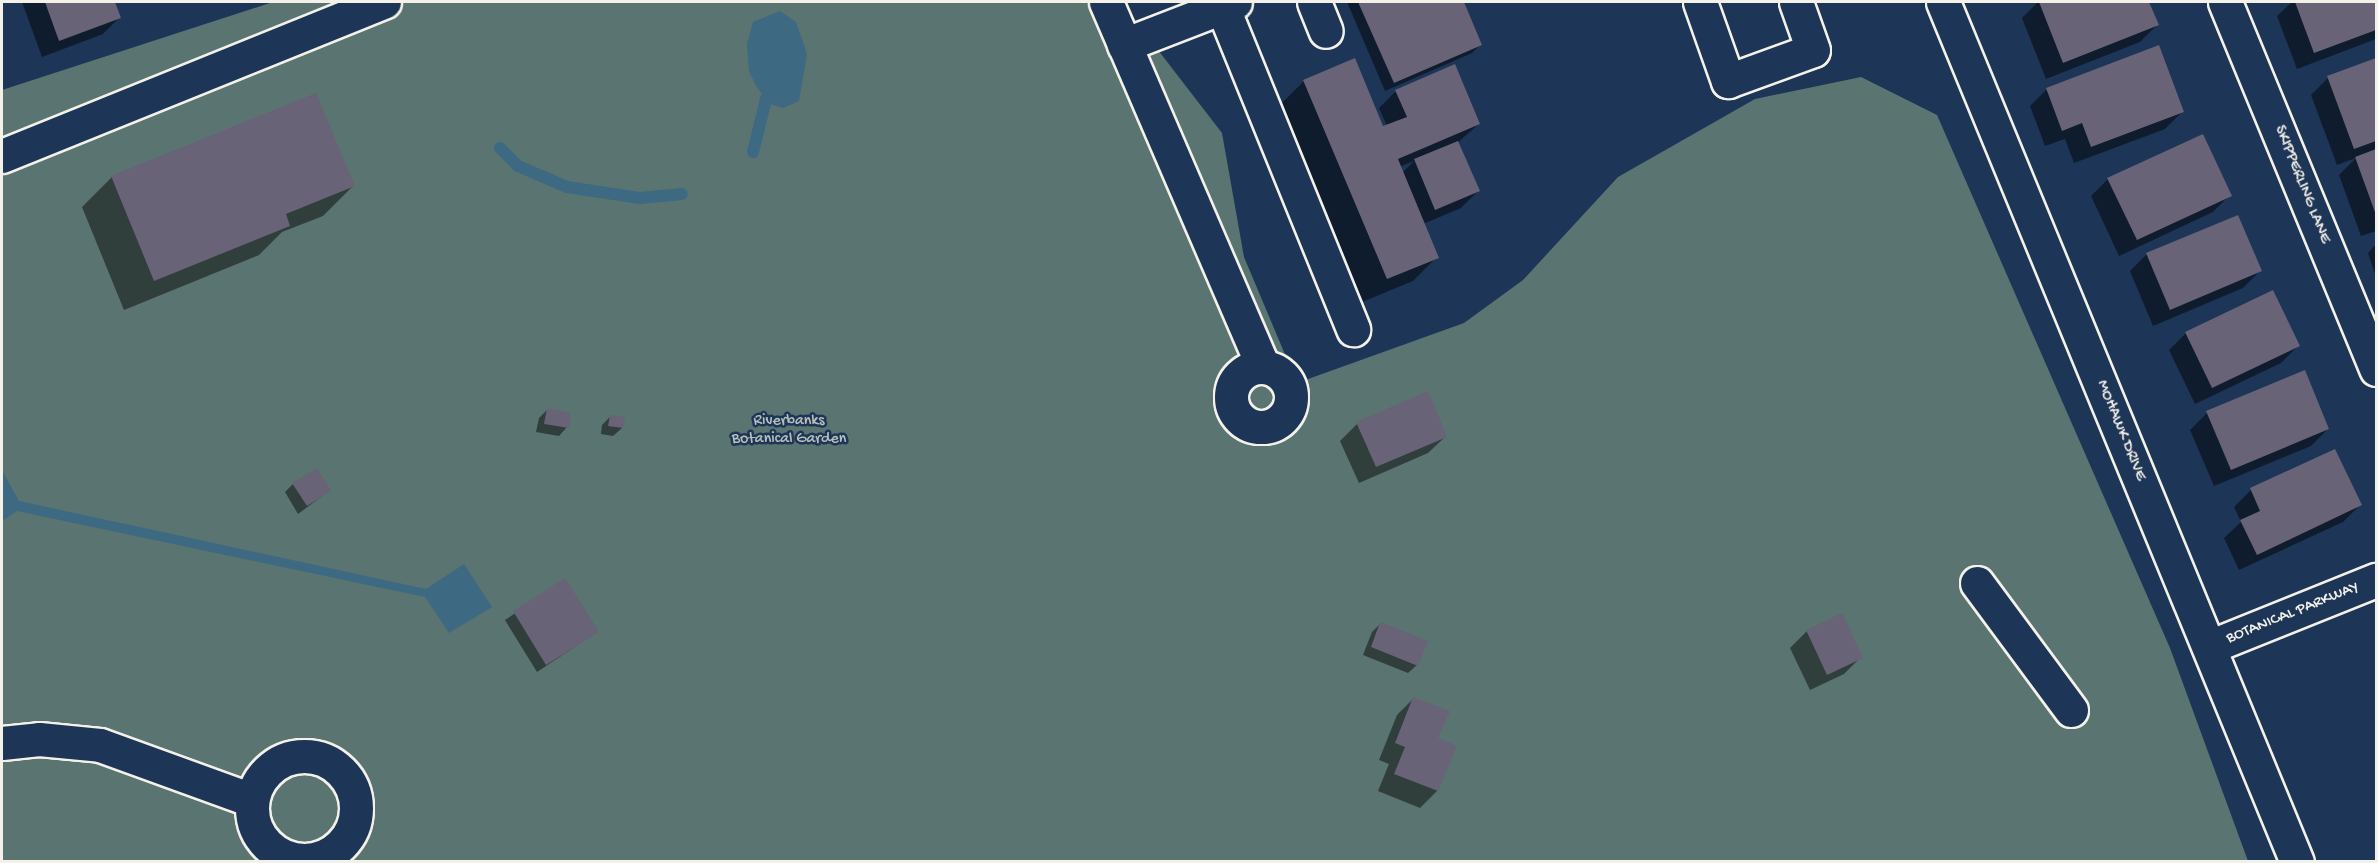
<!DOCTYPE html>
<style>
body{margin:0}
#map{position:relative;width:2378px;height:863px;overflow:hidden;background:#1d3557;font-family:"Gochi Hand",sans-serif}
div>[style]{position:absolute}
.green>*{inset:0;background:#5a7471}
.water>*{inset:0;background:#3d6982}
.shadow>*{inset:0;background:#0007}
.stream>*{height:12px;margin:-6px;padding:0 6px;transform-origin:6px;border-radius:6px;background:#3d6982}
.building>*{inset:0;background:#686377}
.roads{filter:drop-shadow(2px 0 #f4f1e8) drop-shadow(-2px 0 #f4f1e8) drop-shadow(0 2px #f4f1e8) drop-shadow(0 -2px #f4f1e8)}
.minor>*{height:33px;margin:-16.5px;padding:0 16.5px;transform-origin:16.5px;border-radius:16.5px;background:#1d3557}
.minor>.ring{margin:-16.5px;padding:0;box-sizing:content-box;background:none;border:33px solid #1d3557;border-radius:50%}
span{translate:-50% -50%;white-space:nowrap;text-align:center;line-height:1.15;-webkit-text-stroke:5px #1d3557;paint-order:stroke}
.street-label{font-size:16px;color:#f4f1e8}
.park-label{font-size:16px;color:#b6bfb8}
.frame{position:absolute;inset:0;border:3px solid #f4f1e8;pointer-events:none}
</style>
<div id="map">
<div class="green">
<i style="clip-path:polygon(273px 2px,1121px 2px,1222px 133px,1244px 257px,1297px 383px,1464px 323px,1523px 280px,1618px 177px,1755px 99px,1861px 77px,1937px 115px,2170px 648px,2248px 861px,2px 861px,2px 90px)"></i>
</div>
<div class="water">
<i style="clip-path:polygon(780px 11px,796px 22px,807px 54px,799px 101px,783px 108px,770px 104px,756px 86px,749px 71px,747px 44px,753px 22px)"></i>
<i style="clip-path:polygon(2px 470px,19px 501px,426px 589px,464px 564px,492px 607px,449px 633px,425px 597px,17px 511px,2px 521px)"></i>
</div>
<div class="shadow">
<i style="clip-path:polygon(22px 2px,114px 2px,120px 17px,103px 34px,42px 57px)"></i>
<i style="clip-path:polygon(1347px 2px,1462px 2px,1480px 45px,1472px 53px,1385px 91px)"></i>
<i style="clip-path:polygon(2038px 2px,2148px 2px,2157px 25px,2140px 42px,2046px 79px,2022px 18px)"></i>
<i style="clip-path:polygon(2292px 2px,2376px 2px,2376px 39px,2297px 69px,2277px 16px)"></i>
<i style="clip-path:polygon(2376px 60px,2376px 231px,2361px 236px,2339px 175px,2356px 158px,2337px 165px,2311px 95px,2328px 78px)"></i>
<i style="clip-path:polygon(evenodd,1304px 81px,1383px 128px,1387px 126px,1379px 108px,1396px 91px,1479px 124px,1457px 143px,1478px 191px,1461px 208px,1423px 224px,1437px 257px,1413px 281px,1362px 302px,1280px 105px,1304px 81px,1414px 161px,1402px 173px,1399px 167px,1414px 161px)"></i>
<i style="clip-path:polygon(2047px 89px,2182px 112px,2165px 129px,2074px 163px,2065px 139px,2045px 146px,2030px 106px)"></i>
<i style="clip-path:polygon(112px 177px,353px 186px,323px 216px,282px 232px,259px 255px,124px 310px,82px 207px)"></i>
<i style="clip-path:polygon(2108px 179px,2230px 195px,2213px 212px,2119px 256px,2091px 196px)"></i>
<i style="clip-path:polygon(2376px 244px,2376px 277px,2368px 253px)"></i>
<i style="clip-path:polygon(2147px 254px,2260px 271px,2243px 288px,2153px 326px,2130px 271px)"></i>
<i style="clip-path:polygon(2186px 333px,2298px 346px,2281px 363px,2195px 404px,2169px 350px)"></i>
<i style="clip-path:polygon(547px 410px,567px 427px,559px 436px,536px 432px,539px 418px)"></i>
<i style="clip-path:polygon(2207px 413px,2328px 429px,2311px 446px,2214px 486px,2190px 430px)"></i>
<i style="clip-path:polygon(611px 416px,622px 428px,613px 436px,601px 434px,602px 425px)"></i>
<i style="clip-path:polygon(1357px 424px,1445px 437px,1428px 453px,1359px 483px,1340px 441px)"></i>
<i style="clip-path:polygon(2334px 451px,2360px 505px,2343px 522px,2239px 570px,2224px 538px,2241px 522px,2234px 507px,2251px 490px)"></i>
<i style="clip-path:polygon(293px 484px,329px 491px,298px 514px,285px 492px)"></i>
<i style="clip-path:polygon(565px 580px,597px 632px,537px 672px,505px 620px)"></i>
<i style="clip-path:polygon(1380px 624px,1417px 665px,1408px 673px,1363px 655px,1372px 632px)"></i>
<i style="clip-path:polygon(1807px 631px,1861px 657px,1844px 674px,1810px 690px,1790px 648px)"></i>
<i style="clip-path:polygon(1414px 698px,1437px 739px,1455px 747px,1437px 791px,1420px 808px,1378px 791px,1389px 764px,1379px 760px,1397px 715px)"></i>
</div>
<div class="stream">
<i style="left:500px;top:148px;width:25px;rotate:45deg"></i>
<i style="left:518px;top:166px;width:53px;rotate:23.2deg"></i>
<i style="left:567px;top:187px;width:74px;rotate:8.6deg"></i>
<i style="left:640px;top:198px;width:42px;rotate:-5.4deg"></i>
<i style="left:753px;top:152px;width:55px;rotate:-76.2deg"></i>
</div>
<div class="building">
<i style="clip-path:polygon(45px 2px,115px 2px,121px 18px,59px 41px)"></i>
<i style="clip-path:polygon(1358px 2px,1464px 2px,1482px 45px,1394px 83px)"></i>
<i style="clip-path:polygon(2039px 2px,2149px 2px,2159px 25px,2063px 63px)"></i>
<i style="clip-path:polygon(2295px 2px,2376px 2px,2376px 30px,2314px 53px)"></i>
<i style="clip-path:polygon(2159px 45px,2184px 112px,2091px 147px,2082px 123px,2062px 131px,2046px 88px)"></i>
<i style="clip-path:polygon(1355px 58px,1383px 126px,1407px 117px,1395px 90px,1455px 64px,1480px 124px,1398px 159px,1439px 258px,1387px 279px,1303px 80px)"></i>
<i style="clip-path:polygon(2376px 58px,2376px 141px,2354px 149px,2327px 76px)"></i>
<i style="clip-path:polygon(316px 93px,355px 186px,286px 214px,290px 226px,154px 281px,111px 176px)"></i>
<i style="clip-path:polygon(2203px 134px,2232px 196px,2137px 240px,2107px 178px)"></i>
<i style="clip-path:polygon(1458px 141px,1480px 191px,1435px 210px,1414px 159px)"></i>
<i style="clip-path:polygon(2376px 149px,2376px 215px,2355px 157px)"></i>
<i style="clip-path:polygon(2238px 215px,2262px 271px,2170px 310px,2146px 253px)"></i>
<i style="clip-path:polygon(2273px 290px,2300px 346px,2212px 388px,2185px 332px)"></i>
<i style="clip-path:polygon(2305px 370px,2329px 429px,2231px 470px,2206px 411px)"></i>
<i style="clip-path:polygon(1428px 391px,1447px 437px,1376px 467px,1356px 422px)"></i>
<i style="clip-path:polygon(547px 408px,571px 413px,569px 428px,544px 424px)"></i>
<i style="clip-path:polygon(610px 415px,625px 417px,623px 428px,608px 426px)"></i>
<i style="clip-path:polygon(2335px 449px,2362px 505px,2257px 555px,2240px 520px,2260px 511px,2250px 488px)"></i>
<i style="clip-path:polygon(317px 468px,331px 491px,307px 506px,292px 483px)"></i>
<i style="clip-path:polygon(565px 578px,599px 632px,546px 665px,513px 611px)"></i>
<i style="clip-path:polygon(1842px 613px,1863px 658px,1827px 675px,1806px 630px)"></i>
<i style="clip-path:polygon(1380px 622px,1428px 641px,1418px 666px,1371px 647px)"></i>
<i style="clip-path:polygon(1413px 697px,1450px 711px,1438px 738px,1457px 746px,1438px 791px,1394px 774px,1405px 747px,1395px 743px)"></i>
</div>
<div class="roads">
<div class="minor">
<i style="left:1106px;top:2px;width:397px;rotate:66.7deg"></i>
<i style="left:1314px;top:2px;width:31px;rotate:68deg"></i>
<i style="left:1700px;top:2px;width:84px;rotate:70.5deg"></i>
<i style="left:1728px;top:81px;width:90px;rotate:-20deg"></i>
<i style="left:1813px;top:50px;width:51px;rotate:-109.5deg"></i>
<i style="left:1943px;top:2px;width:930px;rotate:67.63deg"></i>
<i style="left:2225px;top:2px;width:397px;rotate:67.6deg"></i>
<i style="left:1222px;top:6px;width:349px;rotate:67.9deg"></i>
<i style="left:1124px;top:45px;width:119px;rotate:-21.2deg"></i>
<i style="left:2px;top:156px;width:412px;rotate:-22deg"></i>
<i class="ring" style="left:1231px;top:367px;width:27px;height:27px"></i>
<i style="left:1977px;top:583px;width:158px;rotate:53.5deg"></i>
<i style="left:2209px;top:647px;width:180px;rotate:-21.9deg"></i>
<i style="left:2px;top:743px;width:37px;rotate:-6deg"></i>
<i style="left:39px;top:739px;width:61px;rotate:5.6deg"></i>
<i style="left:100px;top:745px;width:162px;rotate:19.9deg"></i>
<i class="ring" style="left:252px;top:756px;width:71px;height:71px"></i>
</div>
</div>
<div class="street-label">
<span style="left:2301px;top:185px;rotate:68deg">SKIPPERLING LANE</span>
<span style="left:2120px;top:431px;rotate:68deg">MOHAWK DRIVE</span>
<span style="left:2293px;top:614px;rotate:-22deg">BOTANICAL PARKWAY</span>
</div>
<div class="park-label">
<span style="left:789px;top:431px">Riverbanks<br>Botanical Garden</span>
</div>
<div class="frame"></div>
</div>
